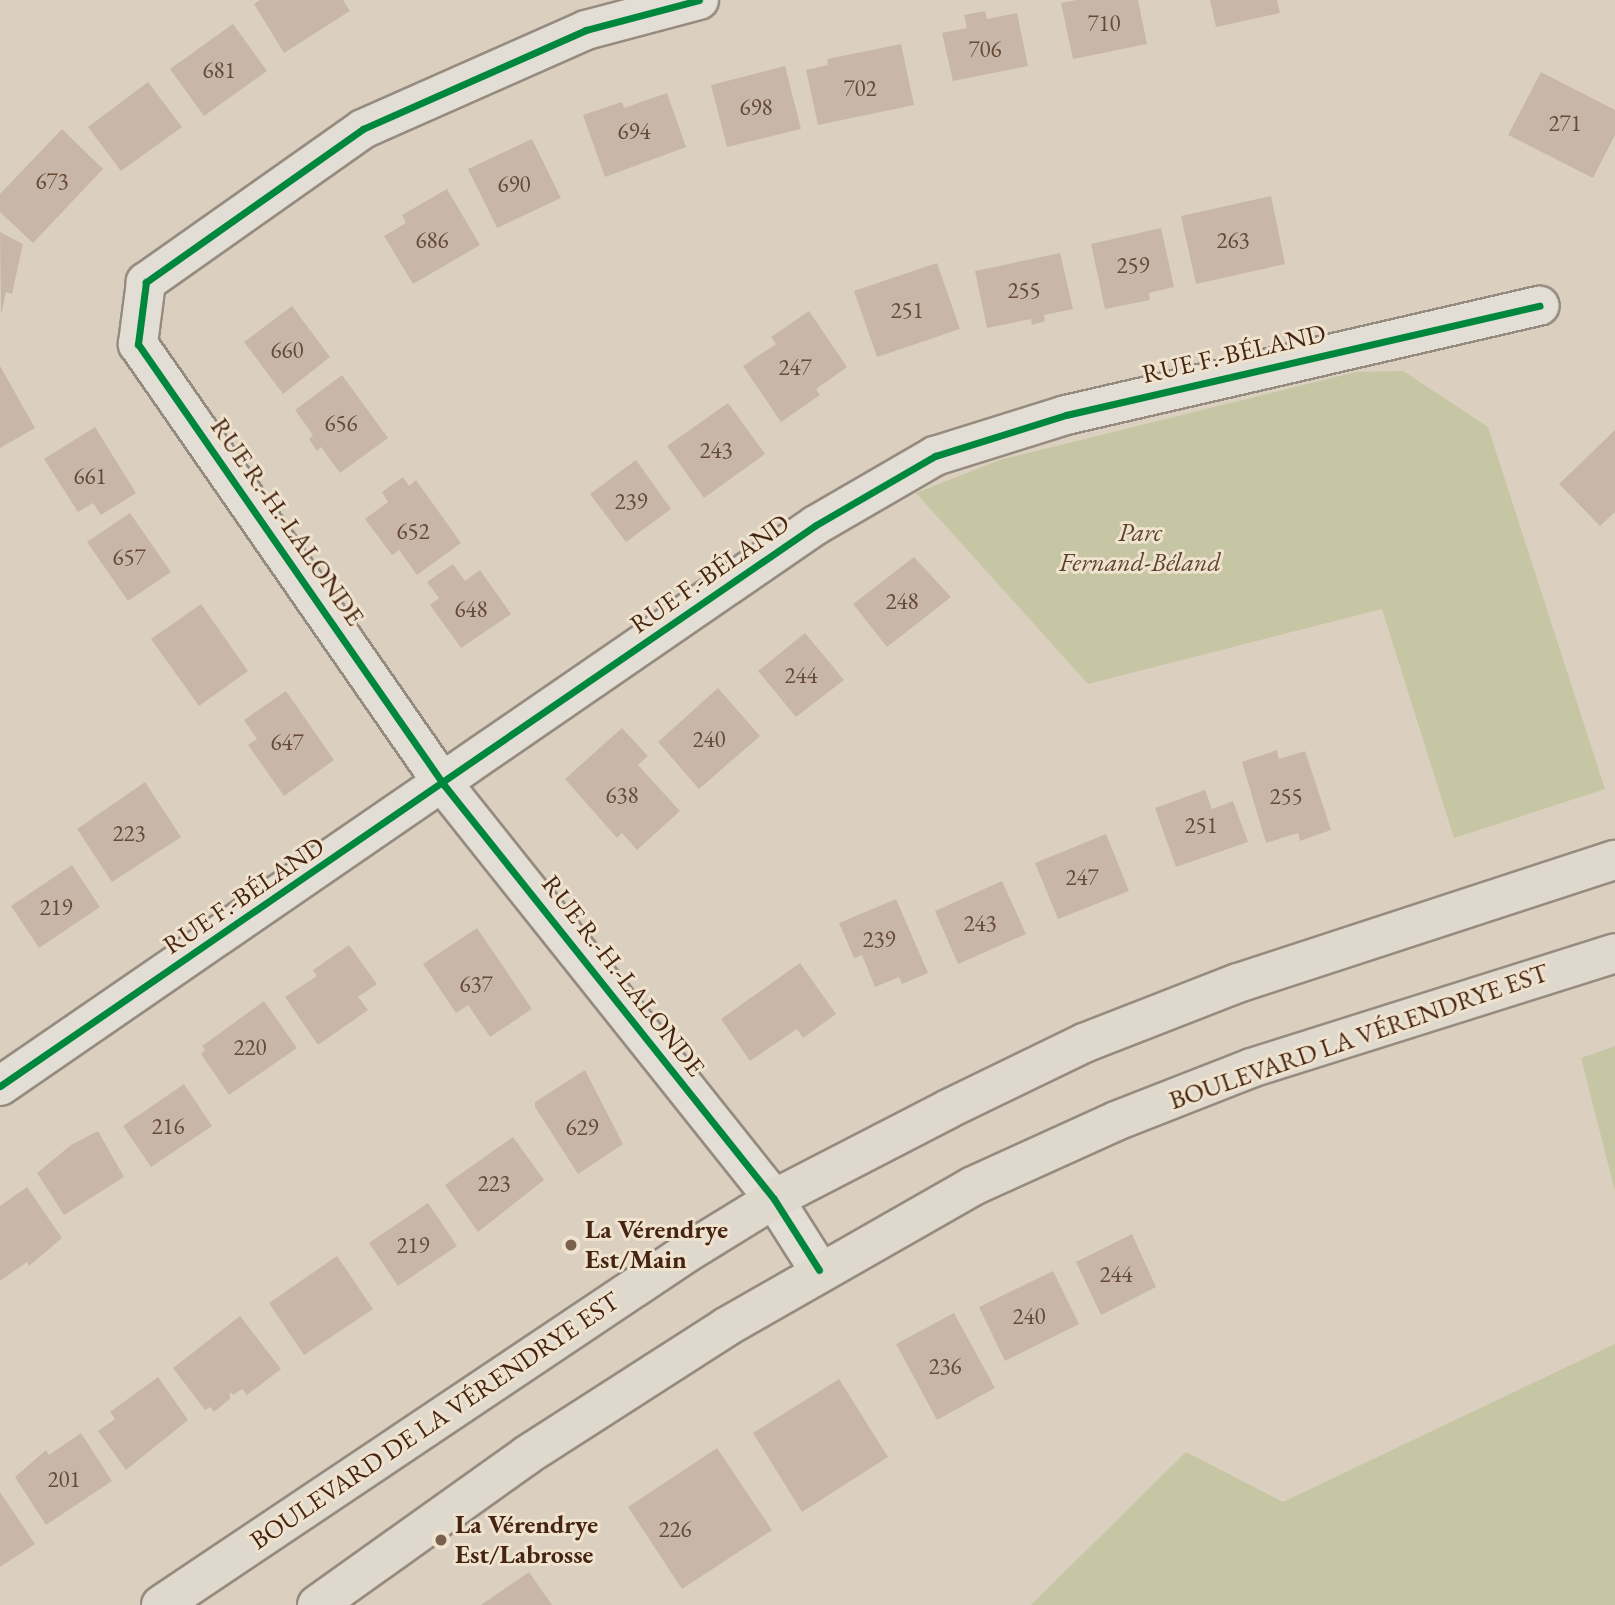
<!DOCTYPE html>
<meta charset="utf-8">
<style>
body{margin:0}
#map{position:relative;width:1615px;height:1605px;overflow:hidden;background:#dbd0bf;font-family:"EB Garamond",serif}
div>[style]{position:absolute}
.green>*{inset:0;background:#c6c5a4}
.building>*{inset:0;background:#c8b7a8}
.roads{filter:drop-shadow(2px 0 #968b7f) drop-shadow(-2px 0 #968b7f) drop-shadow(0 2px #968b7f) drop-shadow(0 -2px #968b7f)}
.minor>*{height:38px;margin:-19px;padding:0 19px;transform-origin:19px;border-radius:19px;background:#e3ded5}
.major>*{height:38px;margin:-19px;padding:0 19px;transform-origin:19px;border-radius:19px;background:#ded8cd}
.cycleway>*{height:7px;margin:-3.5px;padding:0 3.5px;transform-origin:3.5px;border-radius:3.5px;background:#00873e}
.dots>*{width:19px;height:19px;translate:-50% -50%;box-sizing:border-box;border:4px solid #efe2ce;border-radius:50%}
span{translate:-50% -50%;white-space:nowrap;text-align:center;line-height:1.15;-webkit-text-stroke:6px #efe2ce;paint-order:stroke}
.number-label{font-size:23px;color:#664a37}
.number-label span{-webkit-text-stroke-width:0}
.street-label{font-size:26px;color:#452511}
.park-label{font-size:26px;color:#5b432a;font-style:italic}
.poi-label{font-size:26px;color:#452511;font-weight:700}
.left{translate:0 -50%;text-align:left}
</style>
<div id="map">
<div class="green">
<i style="clip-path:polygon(1403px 371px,1488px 427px,1605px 789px,1454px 838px,1382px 609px,1088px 684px,916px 493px,1000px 460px,1356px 372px)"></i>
<i style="clip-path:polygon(1615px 1046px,1615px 1191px,1581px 1058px)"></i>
<i style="clip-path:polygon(1615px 1344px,1615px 1605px,1031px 1605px,1186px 1452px,1283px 1502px)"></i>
</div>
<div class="building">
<i style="clip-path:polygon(260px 0,343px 0,350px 11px,284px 53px,254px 4px)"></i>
<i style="clip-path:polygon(1076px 0,1138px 0,1147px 44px,1073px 59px,1061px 3px)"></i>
<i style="clip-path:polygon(1210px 0,1277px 0,1280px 13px,1216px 27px)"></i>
<i style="clip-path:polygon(985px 11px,987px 19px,1017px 13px,1028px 66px,953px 81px,942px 33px,967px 28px,964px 15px)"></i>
<i style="clip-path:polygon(233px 24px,267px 71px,204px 116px,170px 69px)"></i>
<i style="clip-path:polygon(901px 44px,914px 105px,818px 125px,806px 70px,828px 65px,827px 59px)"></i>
<i style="clip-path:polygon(785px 66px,801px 129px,727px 147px,711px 85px)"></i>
<i style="clip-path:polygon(1541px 72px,1615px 110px,1615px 135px,1593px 178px,1508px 135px)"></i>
<i style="clip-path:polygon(148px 82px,182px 127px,121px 171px,88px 127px)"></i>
<i style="clip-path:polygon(667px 93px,686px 147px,605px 177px,583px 115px,622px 102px,624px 108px)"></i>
<i style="clip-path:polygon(62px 129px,103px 169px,33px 243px,0 212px,0 194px)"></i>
<i style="clip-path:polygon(532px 139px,561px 198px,497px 228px,468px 169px)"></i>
<i style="clip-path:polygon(447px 189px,480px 245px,413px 284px,384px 236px,406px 223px,402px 215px)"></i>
<i style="clip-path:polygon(1271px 196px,1285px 264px,1196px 284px,1181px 216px)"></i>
<i style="clip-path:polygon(1161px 228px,1174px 287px,1149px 293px,1150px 300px,1105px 309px,1091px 244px)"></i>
<i style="clip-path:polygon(0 232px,23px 244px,12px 294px,6px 292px,1px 315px)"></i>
<i style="clip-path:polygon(1060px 253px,1073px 309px,1044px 315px,1045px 321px,1032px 325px,1031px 319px,987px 328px,975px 271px)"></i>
<i style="clip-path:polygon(937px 263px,960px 329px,877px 357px,854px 291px)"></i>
<i style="clip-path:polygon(292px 306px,330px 357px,283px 394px,244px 342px)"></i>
<i style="clip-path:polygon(809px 311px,847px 367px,816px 389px,820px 395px,781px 422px,743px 366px,776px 344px,771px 337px)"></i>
<i style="clip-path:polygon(0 366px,35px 428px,0 448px)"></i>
<i style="clip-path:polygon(342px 375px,388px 438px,340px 473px,321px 447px,317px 451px,309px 439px,313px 435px,295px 410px)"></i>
<i style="clip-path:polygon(728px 403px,765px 454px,704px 498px,667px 446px)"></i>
<i style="clip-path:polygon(95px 427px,136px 493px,101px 515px,93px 503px,78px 512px,44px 459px)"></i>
<i style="clip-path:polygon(1615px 430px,1615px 512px,1600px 526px,1559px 484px)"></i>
<i style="clip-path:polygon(636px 460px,671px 509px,626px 542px,590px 494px)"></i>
<i style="clip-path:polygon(403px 477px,409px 486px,416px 480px,461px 543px,417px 575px,399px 550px,392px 555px,365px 519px,388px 502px,382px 492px)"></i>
<i style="clip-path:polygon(130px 513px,171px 572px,128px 601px,87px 542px)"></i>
<i style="clip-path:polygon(914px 557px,951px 597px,887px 647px,853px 604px)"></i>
<i style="clip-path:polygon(453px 564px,465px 581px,480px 570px,511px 614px,461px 648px,430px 605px,439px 598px,427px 582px)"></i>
<i style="clip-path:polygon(201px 604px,248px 671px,199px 706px,151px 639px)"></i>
<i style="clip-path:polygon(805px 633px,844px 680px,796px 717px,758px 671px)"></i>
<i style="clip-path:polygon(718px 688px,760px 736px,699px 789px,658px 742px)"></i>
<i style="clip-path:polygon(286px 691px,334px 760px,284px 796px,248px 745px,257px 739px,244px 720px)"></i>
<i style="clip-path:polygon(622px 728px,648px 756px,638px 765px,680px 811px,637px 850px,622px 833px,617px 838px,565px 779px)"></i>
<i style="clip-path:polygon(1277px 750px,1279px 759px,1305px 751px,1331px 830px,1300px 841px,1298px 833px,1266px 843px,1242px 762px)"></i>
<i style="clip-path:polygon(145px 782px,181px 837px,112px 882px,77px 829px)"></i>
<i style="clip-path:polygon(1205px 790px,1212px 809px,1233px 801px,1248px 842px,1176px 867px,1155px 808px)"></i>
<i style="clip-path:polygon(1106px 834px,1129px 891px,1058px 919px,1035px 863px)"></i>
<i style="clip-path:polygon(72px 865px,100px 907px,39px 948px,11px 906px)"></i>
<i style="clip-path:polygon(1002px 881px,1026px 934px,958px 964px,935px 911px)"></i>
<i style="clip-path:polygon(896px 899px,928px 973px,902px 984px,899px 977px,875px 987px,862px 955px,854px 958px,839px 923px)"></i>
<i style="clip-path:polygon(477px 928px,532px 1009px,490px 1037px,468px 1005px,456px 1013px,423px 964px)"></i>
<i style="clip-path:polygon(349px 945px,377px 984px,358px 997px,368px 1010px,318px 1045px,285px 997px,317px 976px,313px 970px)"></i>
<i style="clip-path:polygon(800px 963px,836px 1014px,803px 1038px,797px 1029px,750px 1061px,721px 1019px)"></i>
<i style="clip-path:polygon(264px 1001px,297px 1048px,229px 1095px,201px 1054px,205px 1050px,202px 1046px)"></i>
<i style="clip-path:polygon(585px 1070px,623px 1144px,578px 1174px,535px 1107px,535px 1102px)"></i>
<i style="clip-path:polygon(184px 1084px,212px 1126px,151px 1167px,123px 1126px)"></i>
<i style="clip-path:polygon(98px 1131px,124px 1177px,64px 1215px,37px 1173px,71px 1145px)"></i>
<i style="clip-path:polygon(513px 1137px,544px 1180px,478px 1232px,445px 1185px)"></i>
<i style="clip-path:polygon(27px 1187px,62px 1238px,29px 1266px,27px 1262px,0 1281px,0 1206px)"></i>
<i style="clip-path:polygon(428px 1203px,457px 1246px,398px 1286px,369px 1243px)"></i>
<i style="clip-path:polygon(1132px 1234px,1156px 1287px,1101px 1315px,1076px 1262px)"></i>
<i style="clip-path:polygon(337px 1256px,373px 1309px,304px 1355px,269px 1303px)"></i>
<i style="clip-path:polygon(1053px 1271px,1079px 1324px,1005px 1361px,979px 1307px)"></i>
<i style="clip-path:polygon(954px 1313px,995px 1388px,937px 1420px,896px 1344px)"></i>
<i style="clip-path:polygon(240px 1316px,281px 1369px,247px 1395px,242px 1389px,233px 1395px,230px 1392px,230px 1399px,214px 1412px,210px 1407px,205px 1410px,173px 1368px)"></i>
<i style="clip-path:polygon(158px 1377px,188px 1420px,126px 1470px,98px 1431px,115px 1419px,110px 1412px)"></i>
<i style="clip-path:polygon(839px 1379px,888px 1457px,802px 1512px,753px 1433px)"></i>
<i style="clip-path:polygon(81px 1433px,112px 1481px,46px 1525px,15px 1477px,46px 1450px,49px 1455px)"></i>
<i style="clip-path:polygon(717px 1448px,772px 1530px,682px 1589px,628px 1507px)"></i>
<i style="clip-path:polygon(0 1492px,35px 1544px,0 1567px)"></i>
<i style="clip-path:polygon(529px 1572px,552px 1605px,481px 1605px)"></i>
</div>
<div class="roads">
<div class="minor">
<i style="left:699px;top:0;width:117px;rotate:165.1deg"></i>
<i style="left:586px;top:30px;width:244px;rotate:156.1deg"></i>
<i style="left:363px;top:129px;width:266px;rotate:144.8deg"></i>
<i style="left:146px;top:282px;width:63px;rotate:97.4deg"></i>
<i style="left:138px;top:344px;width:537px;rotate:55.24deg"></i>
<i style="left:444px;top:785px;width:529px;rotate:51.44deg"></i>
<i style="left:774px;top:1199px;width:84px;rotate:57.6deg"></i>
<i style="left:0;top:1086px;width:990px;rotate:-34.51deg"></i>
<i style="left:816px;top:525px;width:138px;rotate:-30.1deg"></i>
<i style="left:935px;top:456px;width:137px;rotate:-17.4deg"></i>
<i style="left:1066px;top:415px;width:486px;rotate:-13deg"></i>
</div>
<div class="major">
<i style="left:161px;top:1605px;width:634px;rotate:-33.82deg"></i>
<i style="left:688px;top:1252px;width:101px;rotate:-31.6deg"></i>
<i style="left:774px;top:1199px;width:196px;rotate:-27.3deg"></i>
<i style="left:948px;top:1109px;width:151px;rotate:-25.9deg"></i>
<i style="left:1084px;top:1043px;width:165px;rotate:-21.3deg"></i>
<i style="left:1238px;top:983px;width:397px;rotate:-18.1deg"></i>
<i style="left:317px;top:1605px;width:258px;rotate:-35.5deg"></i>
<i style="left:527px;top:1455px;width:237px;rotate:-32.7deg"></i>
<i style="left:726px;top:1327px;width:284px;rotate:-29.7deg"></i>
<i style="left:973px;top:1186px;width:157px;rotate:-24.4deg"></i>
<i style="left:1116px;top:1121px;width:145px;rotate:-21.4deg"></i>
<i style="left:1251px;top:1068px;width:382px;rotate:-17.5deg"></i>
</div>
</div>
<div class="cycleway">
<i style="left:699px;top:0;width:117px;rotate:165.1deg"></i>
<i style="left:586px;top:30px;width:244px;rotate:156.1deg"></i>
<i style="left:363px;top:129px;width:266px;rotate:144.8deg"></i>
<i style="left:146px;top:282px;width:63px;rotate:97.4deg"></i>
<i style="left:138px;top:344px;width:537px;rotate:55.24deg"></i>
<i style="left:444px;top:785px;width:529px;rotate:51.44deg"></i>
<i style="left:774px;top:1199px;width:84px;rotate:57.6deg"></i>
<i style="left:0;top:1086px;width:990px;rotate:-34.51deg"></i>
<i style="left:816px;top:525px;width:138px;rotate:-30.1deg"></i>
<i style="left:935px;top:456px;width:137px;rotate:-17.4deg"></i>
<i style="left:1066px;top:415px;width:486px;rotate:-13deg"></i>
</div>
<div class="dots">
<i style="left:571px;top:1245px;background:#7a614e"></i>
<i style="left:441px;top:1540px;background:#7a614e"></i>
</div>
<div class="number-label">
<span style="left:1104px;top:23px">710</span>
<span style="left:985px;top:49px">706</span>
<span style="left:219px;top:70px">681</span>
<span style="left:860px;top:88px">702</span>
<span style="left:756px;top:107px">698</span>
<span style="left:1565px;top:123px">271</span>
<span style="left:634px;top:131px">694</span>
<span style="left:52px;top:181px">673</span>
<span style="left:514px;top:184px">690</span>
<span style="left:432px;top:240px">686</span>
<span style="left:1233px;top:240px">263</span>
<span style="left:1133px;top:265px">259</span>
<span style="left:1024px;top:290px">255</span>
<span style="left:907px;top:310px">251</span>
<span style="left:287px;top:350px">660</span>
<span style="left:795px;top:367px">247</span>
<span style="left:341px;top:423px">656</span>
<span style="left:716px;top:450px">243</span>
<span style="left:90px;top:476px">661</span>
<span style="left:631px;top:501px">239</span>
<span style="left:413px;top:531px">652</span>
<span style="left:129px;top:557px">657</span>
<span style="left:902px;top:601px">248</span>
<span style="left:471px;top:609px">648</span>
<span style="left:801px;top:675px">244</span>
<span style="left:709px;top:739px">240</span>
<span style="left:287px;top:742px">647</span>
<span style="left:622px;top:795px">638</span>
<span style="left:1286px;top:796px">255</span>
<span style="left:1201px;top:825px">251</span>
<span style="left:129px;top:833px">223</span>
<span style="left:1082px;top:877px">247</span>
<span style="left:56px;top:907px">219</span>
<span style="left:980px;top:923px">243</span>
<span style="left:879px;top:939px">239</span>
<span style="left:476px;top:984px">637</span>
<span style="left:250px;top:1047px">220</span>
<span style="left:168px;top:1126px">216</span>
<span style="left:582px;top:1127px">629</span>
<span style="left:494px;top:1183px">223</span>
<span style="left:413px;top:1245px">219</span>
<span style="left:1116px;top:1274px">244</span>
<span style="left:1029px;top:1316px">240</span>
<span style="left:945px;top:1366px">236</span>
<span style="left:64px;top:1479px">201</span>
<span style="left:675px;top:1529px">226</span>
</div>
<div class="street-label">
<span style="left:1234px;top:354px;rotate:-13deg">RUE F.-BÉLAND</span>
<span style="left:287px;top:522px;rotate:55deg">RUE R.-H.-LALONDE</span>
<span style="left:710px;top:574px;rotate:-35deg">RUE F.-BÉLAND</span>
<span style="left:244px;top:896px;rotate:-34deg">RUE F.-BÉLAND</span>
<span style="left:623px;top:976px;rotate:52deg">RUE R.-H.-LALONDE</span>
<span style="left:1359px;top:1037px;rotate:-19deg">BOULEVARD LA VÉRENDRYE EST</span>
<span style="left:435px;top:1421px;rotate:-34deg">BOULEVARD DE LA VÉRENDRYE EST</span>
</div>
<div class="park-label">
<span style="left:1140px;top:548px">Parc<br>Fernand-Béland</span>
</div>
<div class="poi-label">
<span class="left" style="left:585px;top:1245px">La Vérendrye<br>Est/Main</span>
<span class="left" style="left:455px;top:1540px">La Vérendrye<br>Est/Labrosse</span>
</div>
</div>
